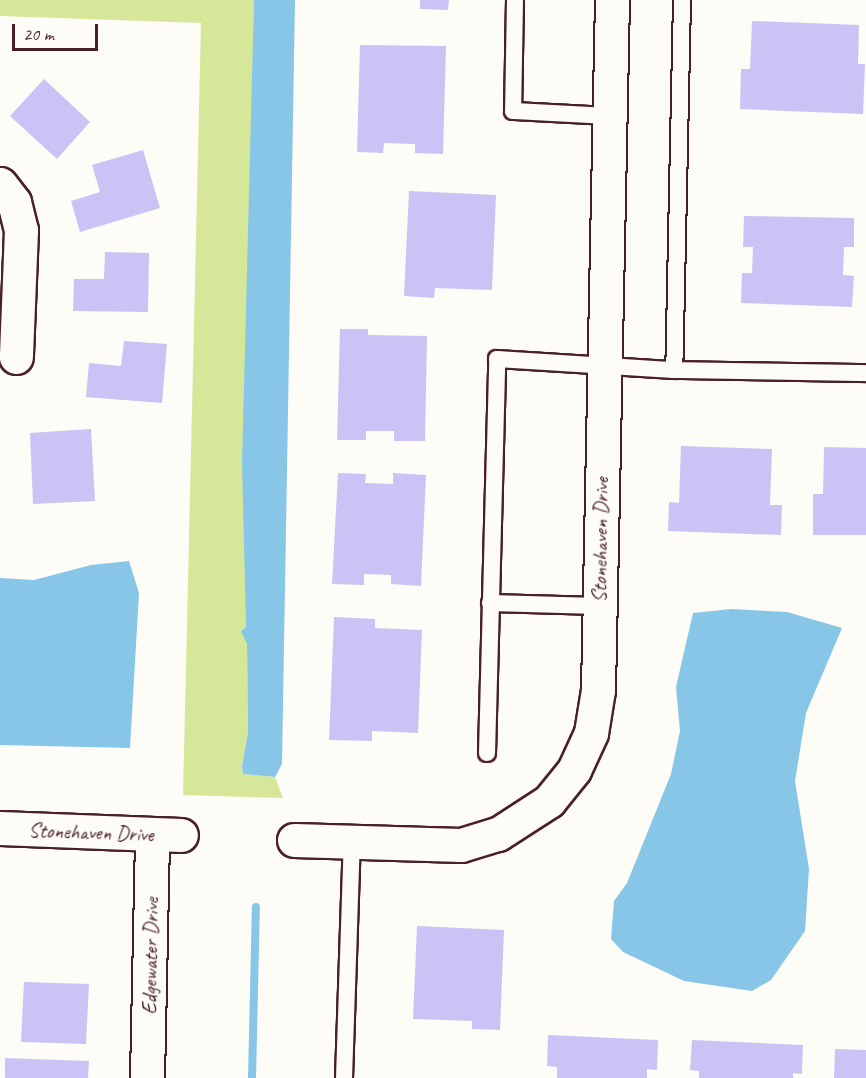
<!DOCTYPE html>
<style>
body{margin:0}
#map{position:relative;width:866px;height:1078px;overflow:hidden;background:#fdfcf7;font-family:Caveat,sans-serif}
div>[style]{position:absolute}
.green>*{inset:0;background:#d6e79a}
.water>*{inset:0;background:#88c6e8}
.stream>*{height:8px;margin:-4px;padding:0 4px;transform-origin:4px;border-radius:4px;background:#88c6e8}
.building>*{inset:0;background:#cbc3f5}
.roads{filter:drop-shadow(2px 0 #4a1f2b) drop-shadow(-2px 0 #4a1f2b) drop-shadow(0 2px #4a1f2b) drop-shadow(0 -2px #4a1f2b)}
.lane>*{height:16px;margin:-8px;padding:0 8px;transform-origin:8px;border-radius:8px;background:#fdfcf7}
.street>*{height:33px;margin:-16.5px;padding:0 16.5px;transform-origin:16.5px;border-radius:16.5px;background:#fdfcf7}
span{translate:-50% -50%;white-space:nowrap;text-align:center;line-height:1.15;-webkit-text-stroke:6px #fdfcf7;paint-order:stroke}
.street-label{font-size:21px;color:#4a1f2b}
.scale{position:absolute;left:12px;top:24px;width:86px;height:27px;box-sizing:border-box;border:3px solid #4a1f2b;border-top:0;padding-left:8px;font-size:18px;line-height:21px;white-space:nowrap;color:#4a1f2b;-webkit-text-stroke:4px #fdfcf7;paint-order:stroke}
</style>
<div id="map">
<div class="green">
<i style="clip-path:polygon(0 0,254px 0,246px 627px,241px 631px,247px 643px,248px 732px,242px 766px,243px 774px,275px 777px,283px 798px,183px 795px,201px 23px,0 16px)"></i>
</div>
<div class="water">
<i style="clip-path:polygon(254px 0,295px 0,282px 764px,275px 777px,243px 774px,242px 766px,248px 732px,247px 644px,241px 631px,246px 627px,242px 462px)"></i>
<i style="clip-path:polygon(129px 561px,139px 593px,130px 748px,0 745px,0 578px,34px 580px,91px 565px)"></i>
<i style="clip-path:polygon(731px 609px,787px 612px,842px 628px,806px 713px,795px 781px,809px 869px,805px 931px,771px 980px,752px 991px,684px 981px,623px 952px,611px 939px,614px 901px,627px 883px,671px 774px,680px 731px,676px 687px,693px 613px)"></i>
</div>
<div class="stream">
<i style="left:252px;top:1078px;width:171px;rotate:-88.7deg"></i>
</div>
<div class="building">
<i style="clip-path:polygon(420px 0,449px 0,448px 10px,420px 9px)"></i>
<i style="clip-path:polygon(752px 21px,859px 25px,858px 64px,865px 64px,863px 114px,740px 109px,741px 69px,750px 69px)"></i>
<i style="clip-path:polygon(360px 45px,446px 46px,443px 154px,415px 153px,415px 144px,384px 143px,383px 153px,357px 152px)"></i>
<i style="clip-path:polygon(44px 79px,90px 122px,57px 159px,10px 116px)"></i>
<i style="clip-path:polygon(143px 150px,160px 208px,80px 232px,71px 201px,100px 192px,92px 165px)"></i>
<i style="clip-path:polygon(409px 191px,496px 195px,492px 290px,435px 288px,434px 298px,404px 296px)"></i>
<i style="clip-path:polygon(744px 216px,854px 218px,854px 247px,844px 247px,843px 275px,854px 276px,852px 307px,741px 303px,742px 273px,752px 273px,753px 247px,743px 247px)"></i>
<i style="clip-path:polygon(105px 252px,149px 253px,148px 312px,73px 311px,74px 279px,104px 279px)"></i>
<i style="clip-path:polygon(340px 329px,368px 329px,368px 335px,427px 336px,425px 441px,394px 441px,394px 431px,366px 431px,366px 440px,337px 440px)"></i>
<i style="clip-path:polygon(124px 341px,167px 344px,162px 403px,86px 397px,89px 363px,121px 366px)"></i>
<i style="clip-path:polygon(91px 429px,95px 501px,33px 504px,30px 433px)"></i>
<i style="clip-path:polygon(681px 446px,772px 449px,770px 505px,782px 505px,781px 535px,668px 531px,669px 502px,679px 503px)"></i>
<i style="clip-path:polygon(824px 447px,866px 448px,866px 535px,813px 535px,813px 494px,823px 494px)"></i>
<i style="clip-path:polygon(338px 473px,366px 474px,365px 483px,393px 484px,393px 473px,426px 475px,421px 586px,391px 584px,391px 575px,364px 574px,364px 585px,332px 584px)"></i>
<i style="clip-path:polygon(334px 617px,375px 619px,375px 628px,422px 630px,418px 733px,372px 731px,372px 741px,329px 740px)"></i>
<i style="clip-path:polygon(417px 926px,504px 930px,500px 1030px,472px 1029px,472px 1021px,413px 1019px)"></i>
<i style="clip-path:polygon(24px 982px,89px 984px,86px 1044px,21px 1042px)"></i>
<i style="clip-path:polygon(548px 1035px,658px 1040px,657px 1070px,647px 1069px,647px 1078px,557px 1078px,557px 1067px,547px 1066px)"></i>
<i style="clip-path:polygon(692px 1040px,803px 1045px,802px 1074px,793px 1073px,793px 1078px,699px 1078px,699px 1071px,690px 1070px)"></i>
<i style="clip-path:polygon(835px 1049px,866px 1050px,866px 1078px,834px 1078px)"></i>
<i style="clip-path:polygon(5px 1058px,89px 1061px,88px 1078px,5px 1078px)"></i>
</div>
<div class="roads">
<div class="lane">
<i style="left:515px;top:0;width:111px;rotate:91deg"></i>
<i style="left:513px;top:111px;width:97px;rotate:3deg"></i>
<i style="left:682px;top:0;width:370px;rotate:91.2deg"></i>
<i style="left:674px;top:370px;width:192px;rotate:0.9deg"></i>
<i style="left:490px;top:603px;width:109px;rotate:1.6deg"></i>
<i style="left:487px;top:753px;width:394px;rotate:-88.5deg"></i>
<i style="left:497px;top:359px;width:177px;rotate:3.6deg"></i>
<i style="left:344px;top:1078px;width:237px;rotate:-88.1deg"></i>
</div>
<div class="street">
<i style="left:0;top:184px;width:23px;rotate:52deg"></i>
<i style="left:14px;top:202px;width:29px;rotate:76deg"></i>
<i style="left:21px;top:230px;width:127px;rotate:92.3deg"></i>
<i style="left:0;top:828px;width:181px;rotate:2.2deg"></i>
<i style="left:294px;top:840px;width:167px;rotate:1.7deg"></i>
<i style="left:461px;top:845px;width:39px;rotate:-17deg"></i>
<i style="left:498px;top:834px;width:61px;rotate:-32.9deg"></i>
<i style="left:549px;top:801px;width:40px;rotate:-51deg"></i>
<i style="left:574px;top:770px;width:41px;rotate:-65.3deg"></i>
<i style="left:591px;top:733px;width:44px;rotate:-80.8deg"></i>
<i style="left:598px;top:690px;width:690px;rotate:-88.84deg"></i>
<i style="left:147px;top:1078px;width:244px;rotate:-88.8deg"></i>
</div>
</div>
<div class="street-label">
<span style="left:600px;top:540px;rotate:-89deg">Stonehaven Drive</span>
<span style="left:91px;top:832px;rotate:2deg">Stonehaven Drive</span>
<span style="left:150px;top:956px;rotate:-89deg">Edgewater Drive</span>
</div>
<div class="scale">20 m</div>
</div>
